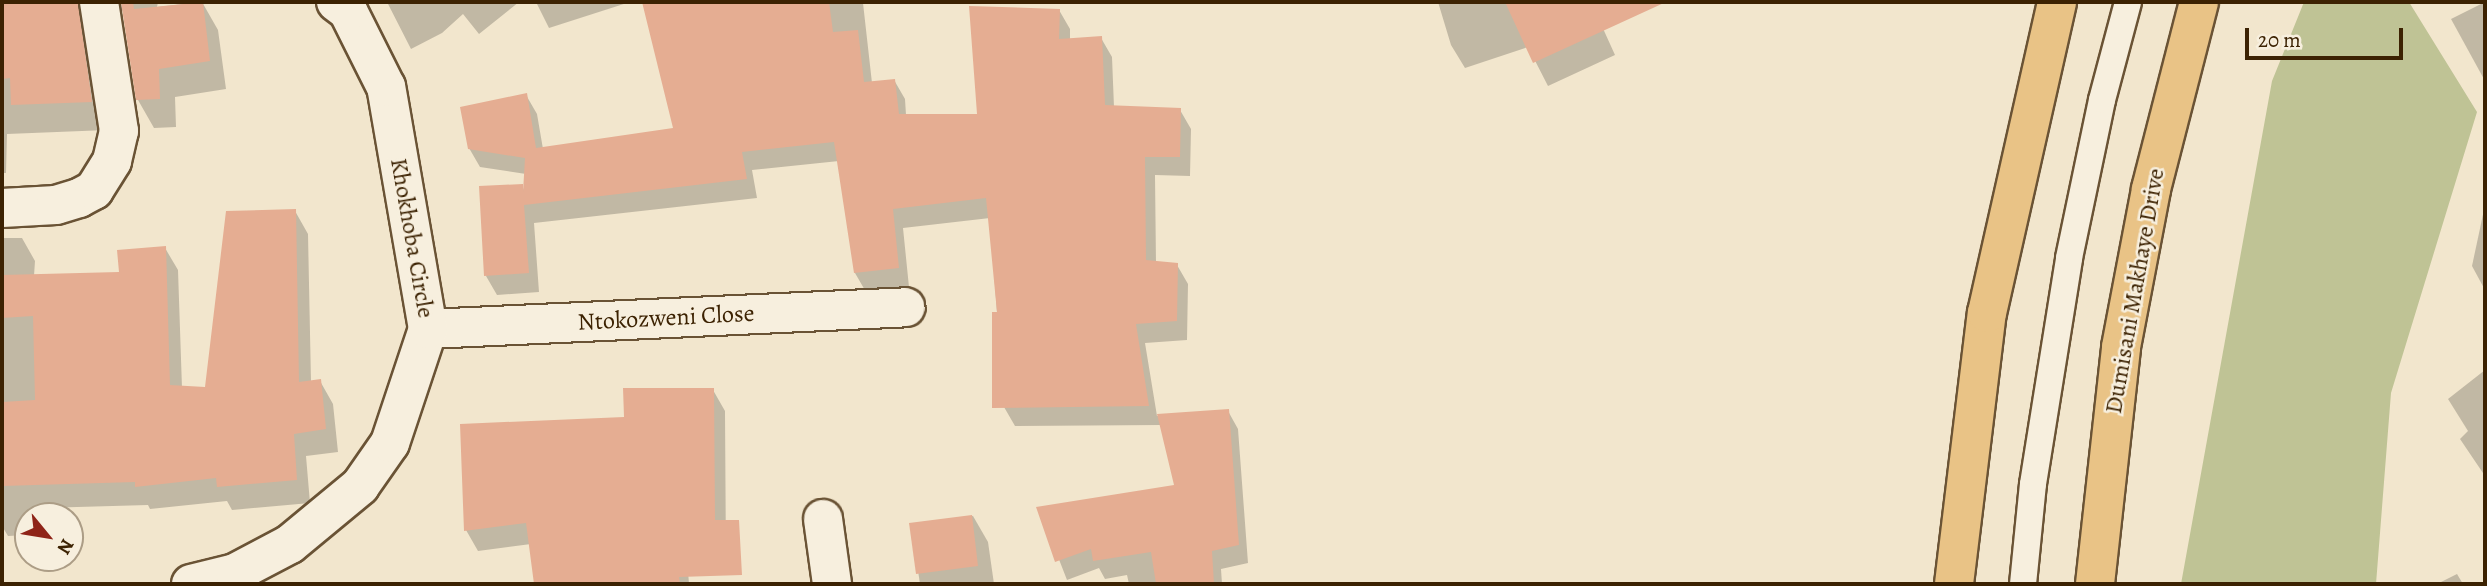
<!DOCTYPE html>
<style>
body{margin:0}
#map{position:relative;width:2487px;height:586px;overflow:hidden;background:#f2e6cd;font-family:Alegreya,serif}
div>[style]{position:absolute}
.green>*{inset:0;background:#bfc395}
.shadow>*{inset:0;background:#0003}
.building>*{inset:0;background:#e5ad92}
.roads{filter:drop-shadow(2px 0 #6a5335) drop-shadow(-2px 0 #6a5335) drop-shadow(0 2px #6a5335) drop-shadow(0 -2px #6a5335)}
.service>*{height:26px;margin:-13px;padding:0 13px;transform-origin:13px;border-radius:13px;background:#f7efde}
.minor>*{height:38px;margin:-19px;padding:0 19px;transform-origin:19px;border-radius:19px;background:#f7efde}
.primary>*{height:38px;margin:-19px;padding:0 19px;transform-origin:19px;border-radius:19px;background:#e9c386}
span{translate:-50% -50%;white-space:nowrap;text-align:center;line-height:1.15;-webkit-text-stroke:5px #f7efde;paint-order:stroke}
.street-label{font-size:24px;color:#3c2202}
.frame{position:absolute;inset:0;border:4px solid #3c2202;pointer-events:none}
.north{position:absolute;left:14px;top:502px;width:70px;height:70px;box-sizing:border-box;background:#f7efde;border:2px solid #ac9d86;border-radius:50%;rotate:120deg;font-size:19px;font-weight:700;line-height:28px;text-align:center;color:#3c2202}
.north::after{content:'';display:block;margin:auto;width:24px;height:32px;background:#8f2418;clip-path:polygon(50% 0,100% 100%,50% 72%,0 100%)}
.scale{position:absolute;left:2245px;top:28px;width:158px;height:32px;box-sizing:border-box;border:4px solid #3c2202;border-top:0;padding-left:9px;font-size:21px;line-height:24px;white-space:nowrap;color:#3c2202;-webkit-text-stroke:5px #f7efde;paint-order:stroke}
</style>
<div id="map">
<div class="green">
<i style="clip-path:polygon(2304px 2px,2409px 2px,2477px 112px,2391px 393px,2376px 584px,2181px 584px,2272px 81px)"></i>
</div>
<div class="shadow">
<i style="clip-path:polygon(2px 2px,158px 2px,157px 7px,202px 2px,218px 30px,226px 89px,175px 97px,176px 127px,154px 128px,138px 100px,124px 12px,113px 8px,107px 130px,7px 134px,6px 173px,2px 173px)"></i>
<i style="clip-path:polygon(387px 2px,519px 2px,479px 34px,463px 14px,442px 33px,411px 49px)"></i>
<i style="clip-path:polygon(536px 2px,630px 2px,549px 28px)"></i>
<i style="clip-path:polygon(644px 2px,875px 2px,863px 3px,872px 83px,894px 80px,905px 99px,906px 115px,978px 116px,1059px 10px,1070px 29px,1070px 40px,1101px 38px,1112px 57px,1114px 107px,1180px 110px,1191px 129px,1190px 176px,1155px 175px,1156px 263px,1177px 265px,1188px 284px,1187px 340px,1145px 343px,1157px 416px,1228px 411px,1238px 429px,1248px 563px,1221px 569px,1222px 584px,1129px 584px,1127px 575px,1105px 579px,1099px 568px,1067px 580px,1039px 508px,1176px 486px,1162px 425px,1015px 426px,1004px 407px,990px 218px,903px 228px,909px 287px,866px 292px,855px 273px,839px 161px,752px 170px,757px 198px,534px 223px,539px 292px,497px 295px,486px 276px,522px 186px,525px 192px,526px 174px,480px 167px,469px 148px,526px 95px,537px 114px,543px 149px,675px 130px)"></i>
<i style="clip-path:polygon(1438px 2px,1591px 2px,1615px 55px,1548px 86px,1528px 47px,1465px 68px,1451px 45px)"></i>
<i style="clip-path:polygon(2485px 2px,2485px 81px,2451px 19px)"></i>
<i style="clip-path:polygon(2485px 205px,2485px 290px,2472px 266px)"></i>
<i style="clip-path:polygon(295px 211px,308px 234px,311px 382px,320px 381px,333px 404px,338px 452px,306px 456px,310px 503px,232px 510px,227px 501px,150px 509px,148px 505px,42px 508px,42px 516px,28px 516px,28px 535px,8px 536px,2px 526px,2px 238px,22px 238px,35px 261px,34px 276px,121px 274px,165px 248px,178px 270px,182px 388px,206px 389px)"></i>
<i style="clip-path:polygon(2485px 370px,2485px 476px,2460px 439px,2468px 431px,2448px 399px)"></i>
<i style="clip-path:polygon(713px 390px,725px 411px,726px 565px,680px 464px,689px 584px,536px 584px,531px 544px,478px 551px,466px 530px,625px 418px)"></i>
<i style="clip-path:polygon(973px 516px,988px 542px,994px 584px,920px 584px,911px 524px)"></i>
<i style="clip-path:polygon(2457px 574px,2463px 584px,2437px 584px)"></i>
</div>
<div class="building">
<i style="clip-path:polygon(2px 2px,78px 2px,92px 102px,11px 105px,10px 78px,2px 79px)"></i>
<i style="clip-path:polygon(121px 2px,133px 2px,134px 9px,203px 2px,210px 61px,159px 69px,160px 99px,136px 100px)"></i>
<i style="clip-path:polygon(642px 2px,829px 2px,833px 32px,858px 30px,864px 82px,895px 79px,899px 114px,977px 114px,969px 6px,1060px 9px,1059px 39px,1102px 36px,1105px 105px,1181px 108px,1180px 157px,1145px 157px,1146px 260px,1178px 263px,1177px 321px,1136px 324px,1149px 406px,992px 408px,992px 312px,997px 312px,986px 198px,893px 209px,899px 268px,854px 273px,834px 142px,742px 152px,747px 179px,524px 205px,529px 273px,484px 276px,479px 186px,523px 184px,523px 192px,525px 158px,468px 149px,460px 107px,527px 93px,536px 148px,673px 128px)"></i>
<i style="clip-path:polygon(1505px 2px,1666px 2px,1533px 63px)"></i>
<i style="clip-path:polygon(296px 209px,299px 382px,321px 379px,326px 429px,294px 434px,297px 480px,217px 487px,216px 478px,135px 487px,135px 482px,2px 486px,2px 402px,35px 400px,33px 316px,2px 318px,2px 275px,119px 272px,117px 250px,166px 246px,170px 385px,205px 387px,226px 211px)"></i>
<i style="clip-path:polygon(623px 388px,714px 388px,715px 520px,739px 520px,742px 575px,679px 577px,680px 584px,534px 584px,526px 523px,464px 531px,460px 424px,624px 417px)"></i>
<i style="clip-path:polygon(1229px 409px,1239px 545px,1212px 551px,1214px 584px,1156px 584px,1151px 552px,1093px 561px,1091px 549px,1055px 562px,1036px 507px,1174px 485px,1157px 414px)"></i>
<i style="clip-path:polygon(972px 515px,978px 566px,916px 574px,909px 523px)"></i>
</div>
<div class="roads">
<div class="service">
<i style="left:2023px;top:584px;width:100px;rotate:-84.3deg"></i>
<i style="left:2033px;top:484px;width:229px;rotate:-80.9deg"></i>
<i style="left:2069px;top:258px;width:161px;rotate:-78.2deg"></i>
<i style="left:2102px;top:100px;width:101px;rotate:-75.1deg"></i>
</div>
<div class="minor">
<i style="left:2px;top:208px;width:54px;rotate:-3.2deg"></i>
<i style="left:56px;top:205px;width:24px;rotate:-17deg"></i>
<i style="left:79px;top:198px;width:17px;rotate:-28deg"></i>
<i style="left:94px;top:190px;width:34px;rotate:-58deg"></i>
<i style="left:112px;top:161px;width:31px;rotate:-77deg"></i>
<i style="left:119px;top:131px;width:131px;rotate:-98.8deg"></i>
<i style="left:428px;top:329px;width:478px;rotate:-2.6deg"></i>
<i style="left:823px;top:519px;width:66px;rotate:82.1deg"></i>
<i style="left:191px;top:584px;width:45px;rotate:-14deg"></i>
<i style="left:235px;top:573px;width:62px;rotate:-27.8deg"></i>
<i style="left:290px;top:544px;width:91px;rotate:-39.6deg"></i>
<i style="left:360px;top:486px;width:52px;rotate:-55.1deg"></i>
<i style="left:390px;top:443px;width:120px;rotate:-71.6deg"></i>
<i style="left:428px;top:329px;width:246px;rotate:-99.8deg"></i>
<i style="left:386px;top:87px;width:85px;rotate:-116.6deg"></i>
<i style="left:348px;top:11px;width:15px;rotate:-143deg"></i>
</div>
<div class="primary">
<i style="left:1954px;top:584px;width:273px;rotate:-83.1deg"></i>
<i style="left:1987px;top:313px;width:319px;rotate:-77.3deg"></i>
<i style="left:2095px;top:584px;width:238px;rotate:-83.7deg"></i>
<i style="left:2121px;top:347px;width:161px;rotate:-79.2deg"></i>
<i style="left:2151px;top:189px;width:193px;rotate:-75.6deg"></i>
</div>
</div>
<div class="street-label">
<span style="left:412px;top:238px;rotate:80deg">Khokhoba Circle</span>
<span style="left:2135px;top:291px;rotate:-80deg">Dumisani Makhaye Drive</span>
<span style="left:666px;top:318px;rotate:-3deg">Ntokozweni Close</span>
</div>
<div class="frame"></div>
<div class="north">N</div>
<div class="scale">20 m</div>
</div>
